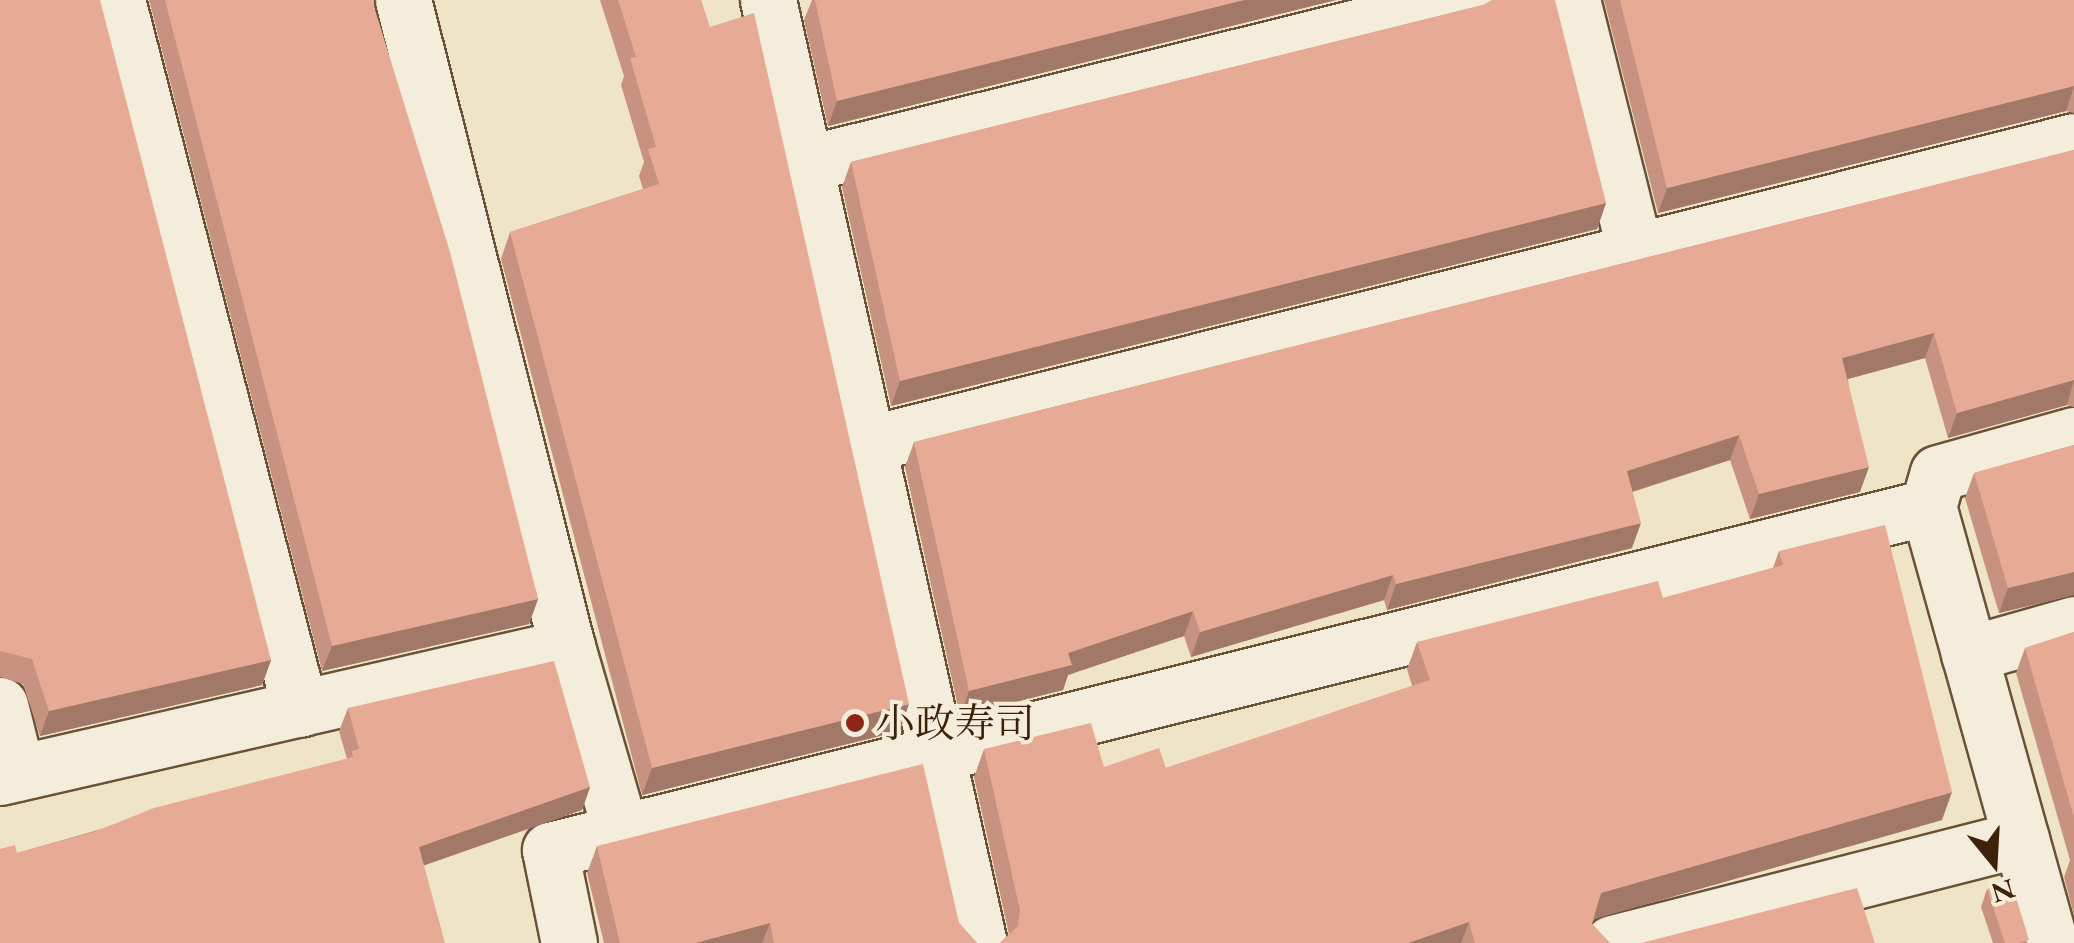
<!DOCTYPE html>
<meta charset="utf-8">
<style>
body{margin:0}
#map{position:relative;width:2074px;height:943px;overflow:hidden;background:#f0e4c7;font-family:"EB Garamond","Noto Serif JP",serif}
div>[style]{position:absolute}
.roads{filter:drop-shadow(2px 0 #6a5238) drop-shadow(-2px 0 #6a5238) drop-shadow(0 2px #6a5238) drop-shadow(0 -2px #6a5238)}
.minor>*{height:55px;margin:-27.5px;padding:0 27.5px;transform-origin:27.5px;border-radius:27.5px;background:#f5eddb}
.wall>*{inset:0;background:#c79380}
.shaded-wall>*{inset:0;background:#a27868}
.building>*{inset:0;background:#e7ab95}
.dots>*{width:28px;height:28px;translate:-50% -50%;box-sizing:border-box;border:5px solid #f5eddb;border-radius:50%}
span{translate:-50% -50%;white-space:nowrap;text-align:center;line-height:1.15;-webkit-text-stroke:8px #f5eddb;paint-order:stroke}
.poi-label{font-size:40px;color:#3d2209}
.left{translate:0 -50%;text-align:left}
.north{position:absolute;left:1944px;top:813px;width:100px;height:100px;-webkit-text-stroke:8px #f5eddb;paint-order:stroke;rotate:162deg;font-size:28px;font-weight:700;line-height:40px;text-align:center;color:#3d2209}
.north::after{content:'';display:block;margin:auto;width:35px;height:45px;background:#3d2209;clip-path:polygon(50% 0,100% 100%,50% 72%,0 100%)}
</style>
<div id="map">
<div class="roads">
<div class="minor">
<i style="left:117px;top:0;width:732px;rotate:75.53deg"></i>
<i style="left:403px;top:0;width:667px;rotate:75.78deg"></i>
<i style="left:567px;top:647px;width:194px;rotate:73.8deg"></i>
<i style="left:768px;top:0;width:966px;rotate:77.39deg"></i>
<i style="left:1572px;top:0;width:259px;rotate:75.9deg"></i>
<i style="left:805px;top:164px;width:681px;rotate:-13.93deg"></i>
<i style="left:868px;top:444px;width:1243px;rotate:-14.1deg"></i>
<i style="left:1969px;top:654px;width:109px;rotate:-15.9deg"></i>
<i style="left:0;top:705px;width:70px;rotate:76deg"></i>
<i style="left:0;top:777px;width:582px;rotate:-12.91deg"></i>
<i style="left:569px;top:943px;width:95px;rotate:-101.5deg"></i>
<i style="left:550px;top:850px;width:1420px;rotate:-13.98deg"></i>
<i style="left:1612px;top:943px;width:422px;rotate:-14.3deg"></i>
<i style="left:2050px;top:943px;width:453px;rotate:-105.6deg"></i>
<i style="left:1928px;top:507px;width:35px;rotate:-74deg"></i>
<i style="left:1938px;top:473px;width:141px;rotate:-15.6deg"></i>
</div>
</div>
<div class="wall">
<i style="clip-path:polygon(0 0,271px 660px,262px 685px,40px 736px,23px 684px,0 677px)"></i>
<i style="clip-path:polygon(149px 0,372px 0,538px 599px,529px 624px,322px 671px)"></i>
<i style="clip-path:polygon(600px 0,701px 0,900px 731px,642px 795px,501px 259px,510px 232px,643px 189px,639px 176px,644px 162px,621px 85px,624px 76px)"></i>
<i style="clip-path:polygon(812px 0,1336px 0,828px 126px,804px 20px)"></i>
<i style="clip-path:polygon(1604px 0,2074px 0,2074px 113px,2066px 111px,1658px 213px)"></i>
<i style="clip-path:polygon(1483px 5px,1606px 203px,1597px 229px,891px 406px,842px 187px,851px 162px)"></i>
<i style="clip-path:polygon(2074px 150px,2074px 407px,2067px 405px,1948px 438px,1925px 358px,1848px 379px,1860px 492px,1750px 519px,1730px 460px,1633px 492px,1632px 548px,1387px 610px,1384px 600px,1191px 657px,1184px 636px,1068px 675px,1063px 690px,960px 716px,905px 467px,914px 442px)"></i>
<i style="clip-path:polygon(2074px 445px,2074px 595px,1999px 613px,1965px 498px,1974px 473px)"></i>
<i style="clip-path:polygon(1779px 551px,1942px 820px,1593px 919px,1592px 924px,1610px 943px,1000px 943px,1009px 934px,974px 777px,984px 749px,1104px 767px,1166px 768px,1412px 686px,1407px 669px,1417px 642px,1663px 598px,1773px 568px)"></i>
<i style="clip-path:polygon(2074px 632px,2074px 915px,2064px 877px,2070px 860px,2016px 673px,2025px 648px)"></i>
<i style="clip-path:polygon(348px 708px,590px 787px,582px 810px,424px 865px,17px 853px,347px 759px,339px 731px)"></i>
<i style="clip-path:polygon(597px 846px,959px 923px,977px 943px,604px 943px,587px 873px)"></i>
<i style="clip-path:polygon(1987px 889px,2028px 943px,1993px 943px,1981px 907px)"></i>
</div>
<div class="shaded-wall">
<i style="clip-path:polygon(1244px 0,1336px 0,828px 126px,837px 101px)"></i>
<i style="clip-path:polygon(2074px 86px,2066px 111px,1658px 213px,1667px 188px)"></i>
<i style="clip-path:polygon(1606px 203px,1597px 229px,891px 406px,900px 381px)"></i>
<i style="clip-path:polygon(1934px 333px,1925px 358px,1833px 383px,1842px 358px)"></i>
<i style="clip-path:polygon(2074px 380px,2067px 405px,1948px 438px,1957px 413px)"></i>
<i style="clip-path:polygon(1739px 435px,1730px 460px,1618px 496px,1627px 471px)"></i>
<i style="clip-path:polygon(1869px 467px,1860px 492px,1750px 519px,1759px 494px)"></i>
<i style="clip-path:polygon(1641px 523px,1632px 548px,1387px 610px,1396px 584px)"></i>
<i style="clip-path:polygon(2074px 572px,2074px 595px,1999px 613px,2008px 588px)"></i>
<i style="clip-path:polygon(1393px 575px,1384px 600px,1191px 657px,1200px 632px)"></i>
<i style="clip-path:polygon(538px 599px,529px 624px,322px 671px,332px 646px)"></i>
<i style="clip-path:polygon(1193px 611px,1184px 636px,1068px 675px,1063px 690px,960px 716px,969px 691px,1068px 653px)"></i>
<i style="clip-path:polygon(271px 660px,262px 685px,40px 736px,49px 711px)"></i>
<i style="clip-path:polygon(909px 704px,900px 731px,642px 795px,652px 768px)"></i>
<i style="clip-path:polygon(590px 787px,582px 810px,411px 870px,419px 847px)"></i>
<i style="clip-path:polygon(1952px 792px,1942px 820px,1591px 920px,1601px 893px)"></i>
<i style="clip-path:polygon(1469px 922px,1461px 943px,1408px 943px)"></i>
<i style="clip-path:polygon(770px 923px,762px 943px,695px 943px)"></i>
</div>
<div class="building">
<i style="clip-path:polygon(0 0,100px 0,271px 660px,49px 711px,32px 659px,0 651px)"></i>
<i style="clip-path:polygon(165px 0,372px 0,450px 252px,538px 599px,332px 646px)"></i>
<i style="clip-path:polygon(618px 0,701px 0,710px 27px,754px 13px,909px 704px,652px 768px,510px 232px,659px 184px,648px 149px,656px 147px,630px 58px,636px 57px)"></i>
<i style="clip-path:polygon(815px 0,1244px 0,837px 101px)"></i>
<i style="clip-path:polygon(1492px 0,1555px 0,1606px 203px,900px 381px,851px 162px,1483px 5px)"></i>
<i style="clip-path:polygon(1620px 0,2074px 0,2074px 86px,1667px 188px)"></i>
<i style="clip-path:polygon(2074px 150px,2074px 380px,1957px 413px,1934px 333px,1842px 358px,1869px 467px,1759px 494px,1739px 435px,1627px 471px,1641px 523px,1396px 584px,1393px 575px,1200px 632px,1193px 611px,1068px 653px,1072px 665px,969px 691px,914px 442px)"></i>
<i style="clip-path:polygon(2074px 445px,2074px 572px,2008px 588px,1974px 473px)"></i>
<i style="clip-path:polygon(1885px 525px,1952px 792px,1601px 893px,1592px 924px,1610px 943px,1475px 943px,1469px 922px,1408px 943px,1000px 943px,1018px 926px,1020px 910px,984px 749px,1091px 723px,1104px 767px,1159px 748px,1166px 768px,1430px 680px,1417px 642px,1658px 581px,1663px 598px,1783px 565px,1779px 551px)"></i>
<i style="clip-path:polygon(2074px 632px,2074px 817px,2025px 648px)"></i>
<i style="clip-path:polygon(554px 661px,590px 787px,419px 847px,445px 943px,0 943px,0 849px,15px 845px,17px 853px,94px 832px,154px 808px,353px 757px,352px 751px,359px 749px,348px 708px)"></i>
<i style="clip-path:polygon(923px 764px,959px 923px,977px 943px,774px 943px,770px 923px,695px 943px,620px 943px,597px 846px)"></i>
<i style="clip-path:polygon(2011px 881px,2029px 940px,2018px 943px,2005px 943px,1987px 889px)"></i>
<i style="clip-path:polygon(1857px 888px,1875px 943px,1641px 943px)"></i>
</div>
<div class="dots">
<i style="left:855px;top:723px;background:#8f2418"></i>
</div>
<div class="poi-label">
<span class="left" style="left:875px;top:723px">小政寿司</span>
</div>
<div class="north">N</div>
</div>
